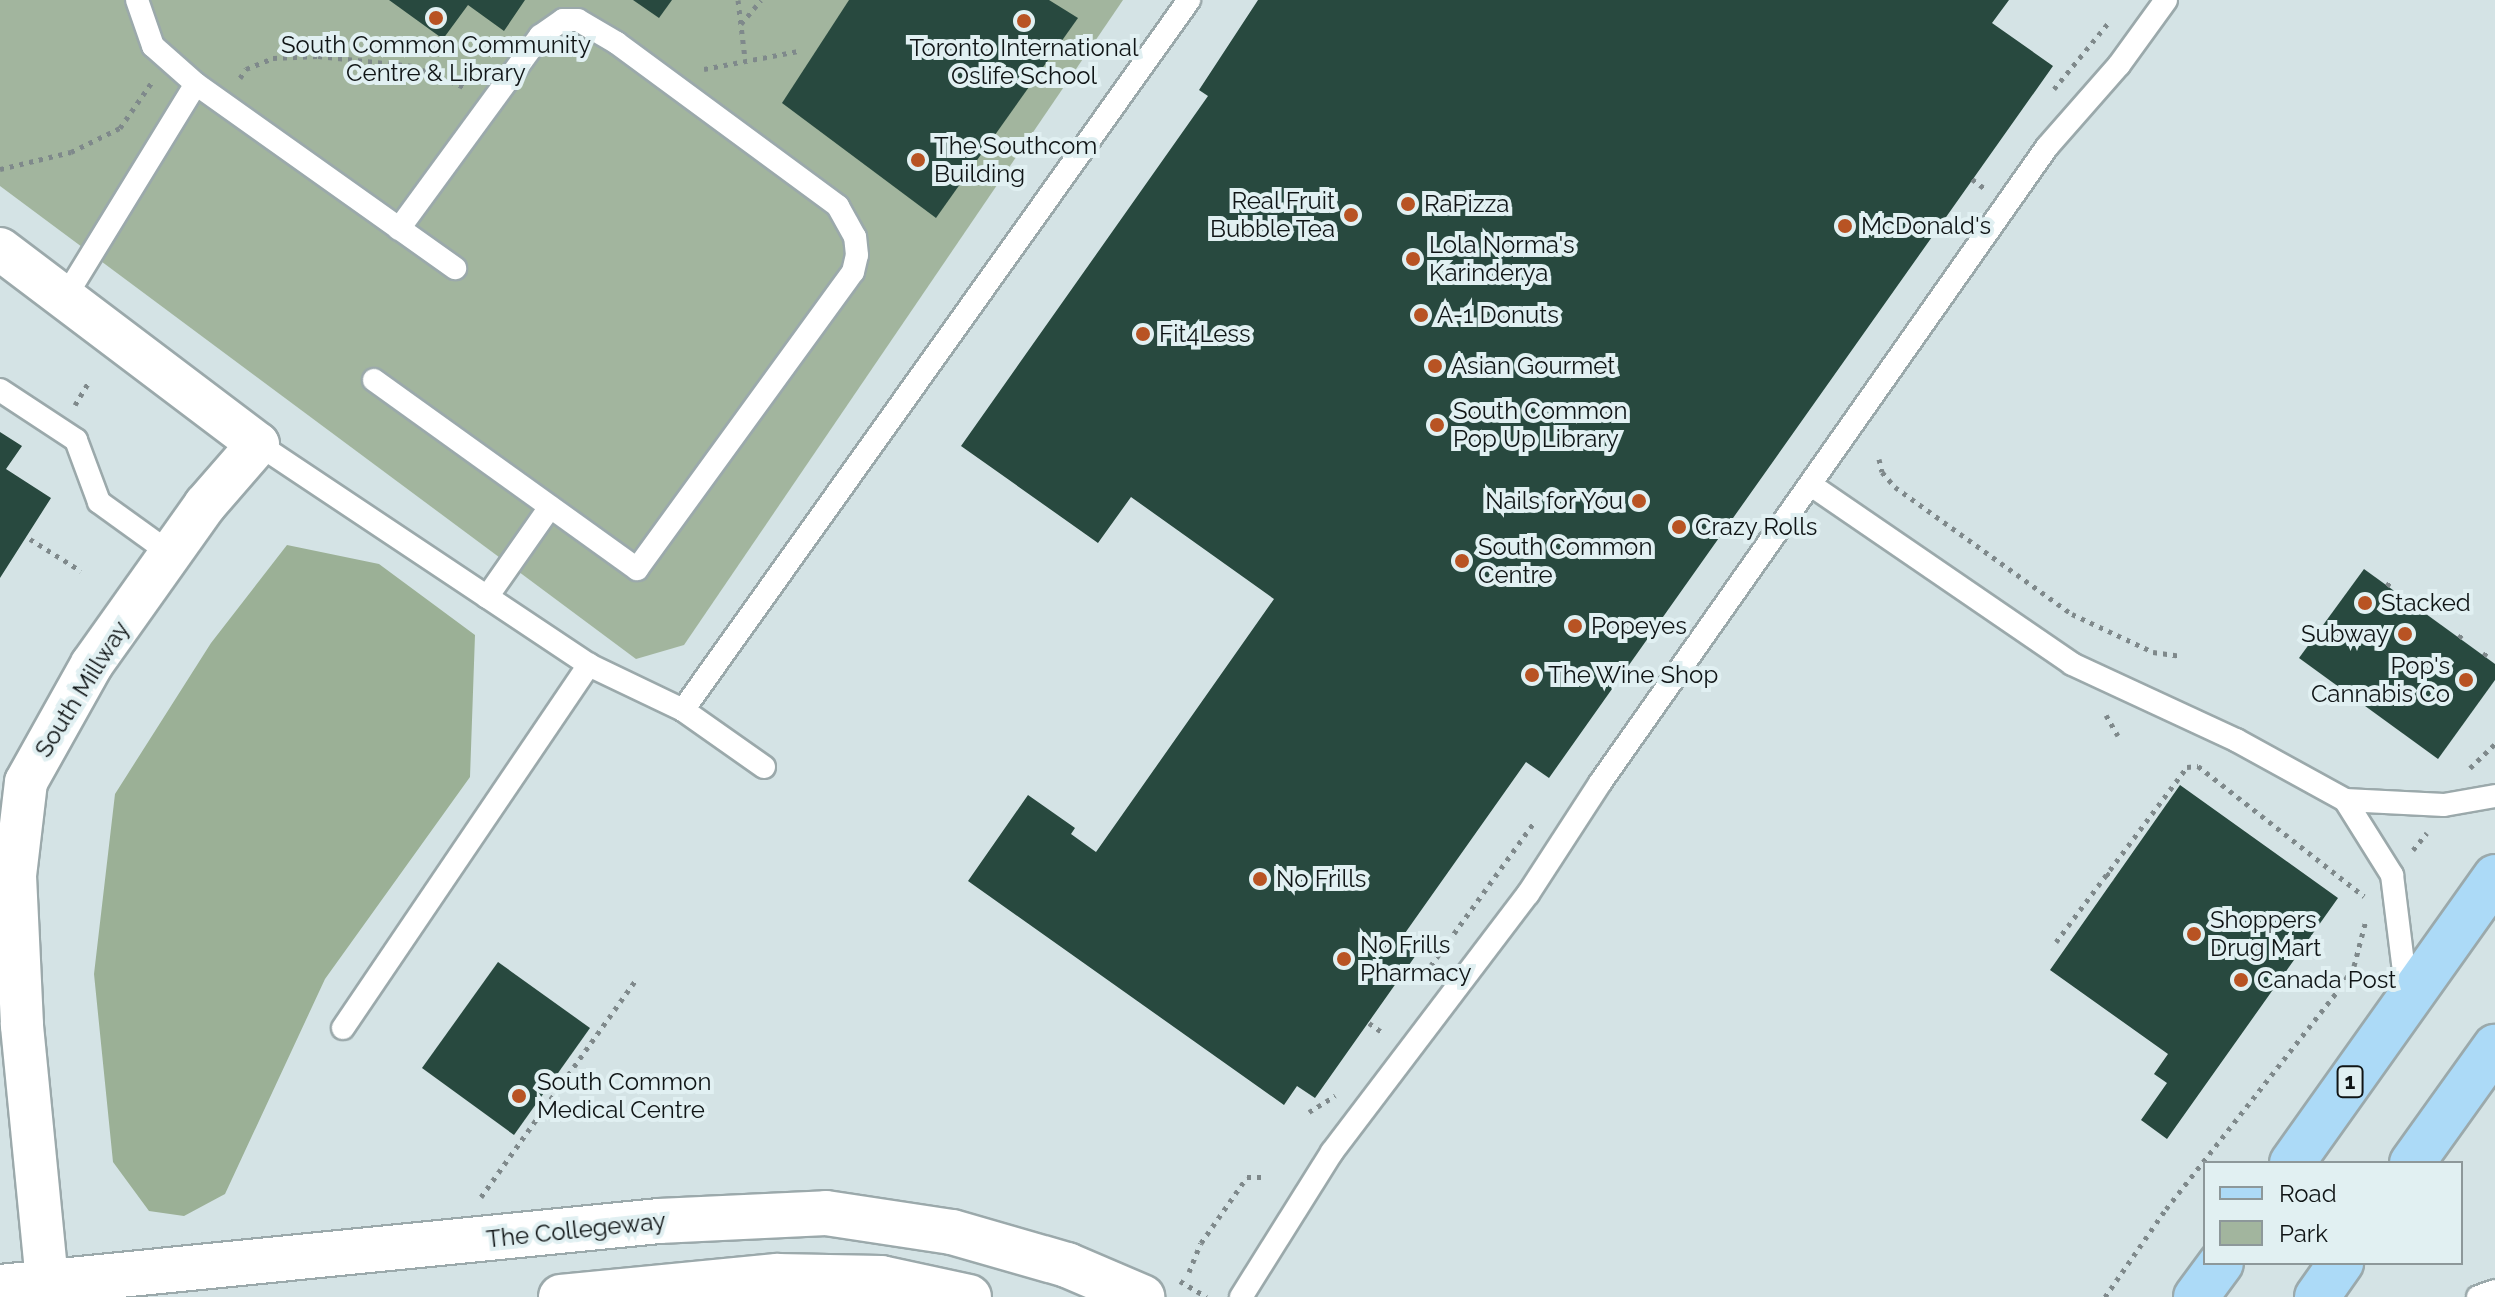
<!DOCTYPE html>
<style>
body{margin:0}
#map{position:relative;width:2495px;height:1297px;overflow:hidden;background:#d4e3e5;font-family:Raleway,sans-serif}
div>[style]{position:absolute}
.green>*{inset:0;background:#a2b59e}
.forest>*{inset:0;background:#9bb096}
.building>*{inset:0;background:#28493f}
.path>*{height:5px;margin-top:-2.5px;transform-origin:0;background:repeating-linear-gradient(90deg,#7f898b 0 4px,transparent 0 10px)}
.roads{filter:drop-shadow(2px 0 #9ba9ab) drop-shadow(-2px 0 #9ba9ab) drop-shadow(0 2px #9ba9ab) drop-shadow(0 -2px #9ba9ab)}
.lane>*{height:22px;margin:-11px;padding:0 11px;transform-origin:11px;border-radius:11px;background:#fff}
.street>*{height:42px;margin:-21px;padding:0 21px;transform-origin:21px;border-radius:21px;background:#fff}
.secondary>*{height:44px;margin:-22px;padding:0 22px;transform-origin:22px;border-radius:22px;background:#fff}
.primary>*{height:44px;margin:-22px;padding:0 22px;transform-origin:22px;border-radius:22px;background:#acdaf7}
.dots>*{width:22px;height:22px;translate:-50% -50%;box-sizing:border-box;border:4px solid #e1f0f2;border-radius:50%}
span{translate:-50% -50%;white-space:nowrap;text-align:center;line-height:1.15;-webkit-text-stroke:8px #e1f0f2;paint-order:stroke}
.shield-label span{padding:2px 6px;background:#e1f0f2;border:2px solid;border-radius:6px;-webkit-text-stroke-width:0}
.shield-label{font-size:22px;color:#101516;font-weight:700}
.poi-label{font-size:24px;color:#101516}
.left{translate:0 -50%;text-align:left}
.right{translate:-100% -50%;text-align:right}
.street-label{font-size:24px;color:#101516}
.legend{position:absolute;left:2203px;top:1161px;width:260px;height:104px;box-sizing:border-box;background:#e1f0f2;border:2px solid #8d989a;margin:0;padding:10px 14px;list-style:none;font-size:24px;color:#101516}
.legend li{display:flex;align-items:center;gap:16px;height:40px}
.legend b{width:40px;border:2px solid #8d989a}
</style>
<div id="map">
<div class="green">
<i style="clip-path:polygon(0 0,1123px 0,684px 645px,636px 659px,0 186px)"></i>
</div>
<div class="forest">
<i style="clip-path:polygon(287px 545px,379px 564px,475px 635px,470px 777px,325px 979px,225px 1194px,184px 1216px,149px 1211px,113px 1162px,94px 974px,115px 794px,211px 643px)"></i>
</div>
<div class="building">
<i style="clip-path:polygon(389px 0,525px 0,504px 31px,468px 5px,443px 39px)"></i>
<i style="clip-path:polygon(633px 0,672px 0,659px 18px)"></i>
<i style="clip-path:polygon(849px 0,1049px 0,1078px 18px,936px 218px,782px 103px)"></i>
<i style="clip-path:polygon(1258px 0,2009px 0,1992px 23px,2053px 66px,1549px 778px,1526px 762px,1398px 943px,1416px 955px,1315px 1098px,1297px 1086px,1284px 1105px,968px 881px,1028px 795px,1075px 828px,1071px 834px,1096px 852px,1274px 599px,1131px 497px,1098px 543px,961px 446px,1208px 96px,1199px 90px)"></i>
<i style="clip-path:polygon(0 432px,22px 446px,6px 469px,51px 498px,0 578px)"></i>
<i style="clip-path:polygon(2364px 569px,2495px 664px,2495px 680px,2438px 759px,2299px 658px)"></i>
<i style="clip-path:polygon(2180px 785px,2338px 898px,2167px 1139px,2141px 1120px,2167px 1083px,2154px 1074px,2168px 1054px,2050px 970px)"></i>
<i style="clip-path:polygon(498px 962px,590px 1028px,514px 1135px,422px 1068px)"></i>
</div>
<div class="path">
<i style="left:738px;top:0;width:59px;rotate:83.2deg"></i>
<i style="left:741px;top:24px;width:31px;rotate:-50deg"></i>
<i style="left:704px;top:69px;width:96px;rotate:-10.8deg"></i>
<i style="left:240px;top:78px;width:11px;rotate:-56deg"></i>
<i style="left:246px;top:69px;width:29px;rotate:-22deg"></i>
<i style="left:273px;top:58px;width:45px;rotate:-2.5deg"></i>
<i style="left:318px;top:56px;width:96px;rotate:6deg"></i>
<i style="left:413px;top:66px;width:57px;rotate:22.5deg"></i>
<i style="left:2054px;top:89px;width:87px;rotate:-50.6deg"></i>
<i style="left:0;top:169px;width:73px;rotate:-13.5deg"></i>
<i style="left:71px;top:152px;width:55px;rotate:-26.1deg"></i>
<i style="left:120px;top:128px;width:56px;rotate:-55.2deg"></i>
<i style="left:1972px;top:179px;width:15px;rotate:37deg"></i>
<i style="left:75px;top:405px;width:27px;rotate:-59deg"></i>
<i style="left:1879px;top:459px;width:13px;rotate:77deg"></i>
<i style="left:1882px;top:472px;width:20px;rotate:49deg"></i>
<i style="left:1895px;top:487px;width:218px;rotate:35.7deg"></i>
<i style="left:2072px;top:614px;width:89px;rotate:25.1deg"></i>
<i style="left:2153px;top:652px;width:27px;rotate:8deg"></i>
<i style="left:30px;top:539px;width:60px;rotate:32.1deg"></i>
<i style="left:2387px;top:586px;width:9px;rotate:-54deg"></i>
<i style="left:2425px;top:613px;width:7px;rotate:-56deg"></i>
<i style="left:2459px;top:638px;width:8px;rotate:-50deg"></i>
<i style="left:2484px;top:656px;width:7px;rotate:-56deg"></i>
<i style="left:2106px;top:715px;width:24px;rotate:60deg"></i>
<i style="left:2470px;top:768px;width:35px;rotate:-44deg"></i>
<i style="left:2413px;top:850px;width:22px;rotate:-51deg"></i>
<i style="left:2106px;top:873px;width:10px;rotate:37deg"></i>
<i style="left:2056px;top:942px;width:219px;rotate:-53.2deg"></i>
<i style="left:2187px;top:767px;width:11px;rotate:-5deg"></i>
<i style="left:2198px;top:766px;width:211px;rotate:38.1deg"></i>
<i style="left:1419px;top:982px;width:198px;rotate:-54.2deg"></i>
<i style="left:1369px;top:1023px;width:16px;rotate:35deg"></i>
<i style="left:1309px;top:1112px;width:31px;rotate:-32deg"></i>
<i style="left:481px;top:1197px;width:269px;rotate:-54.5deg"></i>
<i style="left:1189px;top:1272px;width:31px;rotate:-68deg"></i>
<i style="left:1201px;top:1243px;width:80px;rotate:-55.1deg"></i>
<i style="left:1247px;top:1177px;width:19px"></i>
<i style="left:1180px;top:1281px;width:31px;rotate:31deg"></i>
<i style="left:2105px;top:1297px;width:107px;rotate:-55.3deg"></i>
<i style="left:2166px;top:1209px;width:281px;rotate:-51.8deg"></i>
<i style="left:2340px;top:988px;width:26px;rotate:-58deg"></i>
<i style="left:2354px;top:966px;width:48px;rotate:-75.4deg"></i>
</div>
<div class="roads">
<div class="lane">
<i style="left:196px;top:84px;width:318px;rotate:35.4deg"></i>
<i style="left:64px;top:299px;width:252px;rotate:-58.5deg"></i>
<i style="left:196px;top:84px;width:57px;rotate:-138.5deg"></i>
<i style="left:153px;top:46px;width:49px;rotate:-109.2deg"></i>
<i style="left:374px;top:380px;width:324px;rotate:35.7deg"></i>
<i style="left:637px;top:569px;width:367px;rotate:-54deg"></i>
<i style="left:853px;top:272px;width:17px;rotate:-77deg"></i>
<i style="left:857px;top:255px;width:18px;rotate:-96deg"></i>
<i style="left:855px;top:237px;width:35px;rotate:-119deg"></i>
<i style="left:838px;top:206px;width:275px;rotate:-143.6deg"></i>
<i style="left:617px;top:43px;width:45px;rotate:-149.5deg"></i>
<i style="left:578px;top:20px;width:15px;rotate:180deg"></i>
<i style="left:563px;top:20px;width:28px;rotate:145deg"></i>
<i style="left:540px;top:36px;width:239px;rotate:126.2deg"></i>
<i style="left:0;top:390px;width:91px;rotate:33.3deg"></i>
<i style="left:76px;top:440px;width:66px;rotate:69.6deg"></i>
<i style="left:99px;top:502px;width:89px;rotate:35.8deg"></i>
<i style="left:258px;top:444px;width:398px;rotate:33.7deg"></i>
<i style="left:589px;top:665px;width:104px;rotate:25.6deg"></i>
<i style="left:683px;top:710px;width:99px;rotate:35.1deg"></i>
<i style="left:1811px;top:485px;width:316px;rotate:34.4deg"></i>
<i style="left:2072px;top:664px;width:181px;rotate:24.9deg"></i>
<i style="left:2236px;top:740px;width:124px;rotate:28.8deg"></i>
<i style="left:2345px;top:800px;width:99px;rotate:2.9deg"></i>
<i style="left:2444px;top:805px;width:52px;rotate:-10deg"></i>
<i style="left:487px;top:597px;width:110px;rotate:-55deg"></i>
<i style="left:683px;top:710px;width:872px;rotate:-54.52deg"></i>
<i style="left:2345px;top:800px;width:89px;rotate:57.9deg"></i>
<i style="left:2392px;top:875px;width:122px;rotate:82.9deg"></i>
<i style="left:343px;top:1028px;width:439px;rotate:-55.9deg"></i>
<i style="left:1241px;top:1297px;width:171px;rotate:-57.9deg"></i>
<i style="left:1332px;top:1152px;width:324px;rotate:-52.8deg"></i>
<i style="left:1528px;top:894px;width:132px;rotate:-57deg"></i>
<i style="left:1600px;top:783px;width:777px;rotate:-54.9deg"></i>
<i style="left:2047px;top:147px;width:109px;rotate:-48.7deg"></i>
<i style="left:2119px;top:65px;width:80px;rotate:-54.1deg"></i>
<i style="left:2478px;top:1297px;width:18px;rotate:-19deg"></i>
</div>
<div class="street">
<i style="left:0;top:249px;width:323px;rotate:37.1deg"></i>
<i style="left:258px;top:444px;width:81px;rotate:131deg"></i>
<i style="left:205px;top:505px;width:195px;rotate:125.4deg"></i>
<i style="left:92px;top:664px;width:135px;rotate:119.2deg"></i>
<i style="left:26px;top:782px;width:95px;rotate:96.7deg"></i>
<i style="left:15px;top:876px;width:150px;rotate:87.3deg"></i>
<i style="left:22px;top:1026px;width:257px;rotate:84.4deg"></i>
</div>
<div class="secondary">
<i style="left:0;top:1287px;width:662px;rotate:-5.72deg"></i>
<i style="left:659px;top:1221px;width:167px;rotate:-2.7deg"></i>
<i style="left:826px;top:1213px;width:127px;rotate:8.6deg"></i>
<i style="left:952px;top:1232px;width:120px;rotate:16deg"></i>
<i style="left:1067px;top:1265px;width:82px;rotate:23.1deg"></i>
<i style="left:561px;top:1297px;width:217px;rotate:-5.6deg"></i>
<i style="left:777px;top:1276px;width:104px;rotate:1.1deg"></i>
<i style="left:881px;top:1278px;width:90px;rotate:12.2deg"></i>
</div>
<div class="primary">
<i style="left:2292px;top:1163px;width:351px;rotate:-54.6deg"></i>
<i style="left:2412px;top:1163px;width:143px;rotate:-54.4deg"></i>
<i style="left:2196px;top:1297px;width:42px;rotate:-53.7deg"></i>
<i style="left:2317px;top:1297px;width:42px;rotate:-54.8deg"></i>
</div>
</div>
<div class="dots">
<i style="left:436px;top:18px;background:#b85323"></i>
<i style="left:1024px;top:21px;background:#b85323"></i>
<i style="left:918px;top:160px;background:#b85323"></i>
<i style="left:1408px;top:204px;background:#b85323"></i>
<i style="left:1351px;top:215px;background:#b85323"></i>
<i style="left:1845px;top:226px;background:#b85323"></i>
<i style="left:1413px;top:259px;background:#b85323"></i>
<i style="left:1421px;top:315px;background:#b85323"></i>
<i style="left:1143px;top:334px;background:#b85323"></i>
<i style="left:1435px;top:366px;background:#b85323"></i>
<i style="left:1437px;top:425px;background:#b85323"></i>
<i style="left:1639px;top:501px;background:#b85323"></i>
<i style="left:1679px;top:527px;background:#b85323"></i>
<i style="left:1462px;top:561px;background:#b85323"></i>
<i style="left:2365px;top:603px;background:#b85323"></i>
<i style="left:1575px;top:626px;background:#b85323"></i>
<i style="left:2405px;top:634px;background:#b85323"></i>
<i style="left:1532px;top:675px;background:#b85323"></i>
<i style="left:2466px;top:680px;background:#b85323"></i>
<i style="left:1260px;top:879px;background:#b85323"></i>
<i style="left:2194px;top:934px;background:#b85323"></i>
<i style="left:1344px;top:959px;background:#b85323"></i>
<i style="left:2241px;top:980px;background:#b85323"></i>
<i style="left:519px;top:1096px;background:#b85323"></i>
</div>
<div class="shield-label">
<span style="left:2350px;top:1082px">1</span>
</div>
<div class="poi-label">
<span style="left:436px;top:59px">South Common Community<br>Centre &amp; Library</span>
<span style="left:1024px;top:62px">Toronto International<br>Oslife School</span>
<span class="left" style="left:934px;top:160px">The Southcom<br>Building</span>
<span class="right" style="left:1335px;top:215px">Real Fruit<br>Bubble Tea</span>
<span class="left" style="left:1424px;top:204px">RaPizza</span>
<span class="left" style="left:1861px;top:226px">McDonald's</span>
<span class="left" style="left:1429px;top:259px">Lola Norma's<br>Karinderya</span>
<span class="left" style="left:1437px;top:315px">A-1 Donuts</span>
<span class="left" style="left:1159px;top:334px">Fit4Less</span>
<span class="left" style="left:1451px;top:366px">Asian Gourmet</span>
<span class="left" style="left:1453px;top:425px">South Common<br>Pop Up Library</span>
<span class="right" style="left:1623px;top:501px">Nails for You</span>
<span class="left" style="left:1695px;top:527px">Crazy Rolls</span>
<span class="left" style="left:1478px;top:561px">South Common<br>Centre</span>
<span class="left" style="left:2381px;top:603px">Stacked</span>
<span class="left" style="left:1591px;top:626px">Popeyes</span>
<span class="right" style="left:2389px;top:634px">Subway</span>
<span class="right" style="left:2450px;top:680px">Pop's<br>Cannabis Co</span>
<span class="left" style="left:1548px;top:675px">The Wine Shop</span>
<span class="left" style="left:1276px;top:879px">No Frills</span>
<span class="left" style="left:2210px;top:934px">Shoppers<br>Drug Mart</span>
<span class="left" style="left:1360px;top:959px">No Frills<br>Pharmacy</span>
<span class="left" style="left:2257px;top:980px">Canada Post</span>
<span class="left" style="left:537px;top:1096px">South Common<br>Medical Centre</span>
</div>
<div class="street-label">
<span style="left:82px;top:689px;rotate:-58deg">South Millway</span>
<span style="left:576px;top:1230px;rotate:-6deg">The Collegeway</span>
</div>
<ul class="legend">
<li><b style="height:10px;background:#acdaf7"></b>Road</li>
<li><b style="height:22px;background:#a2b59e"></b>Park</li>
</ul>
</div>
